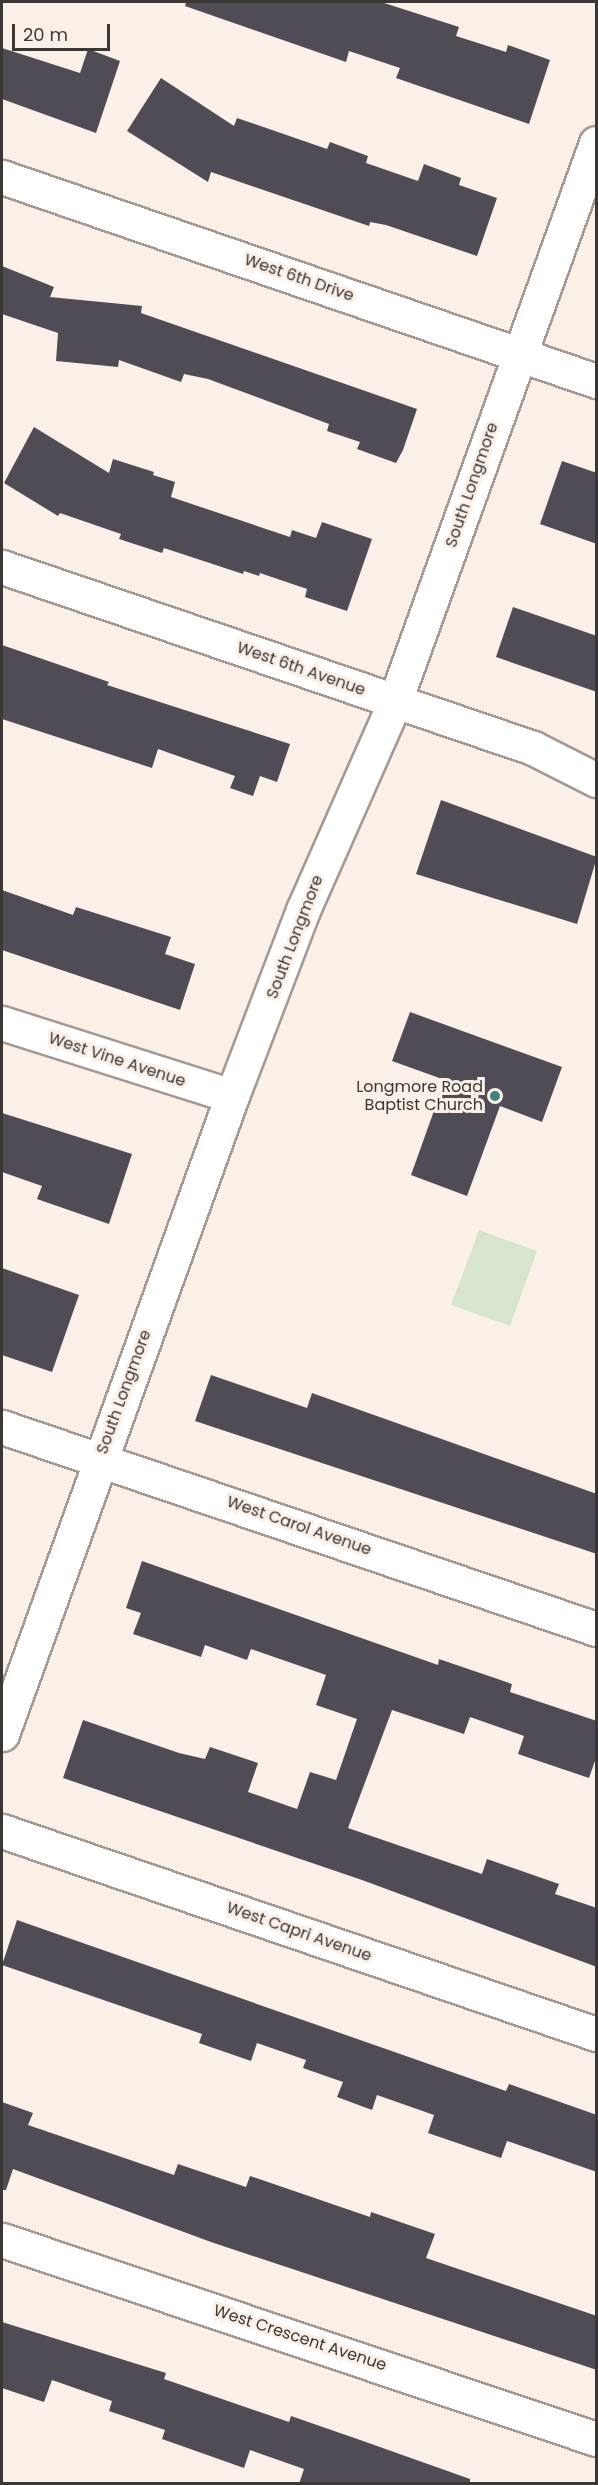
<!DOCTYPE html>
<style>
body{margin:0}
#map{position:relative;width:598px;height:2485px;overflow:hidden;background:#fbf0e8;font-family:Poppins,sans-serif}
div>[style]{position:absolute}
.green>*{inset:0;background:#d8e5cd}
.building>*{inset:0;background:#4f4c56}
.roads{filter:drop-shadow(2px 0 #a59a93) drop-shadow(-2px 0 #a59a93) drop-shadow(0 2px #a59a93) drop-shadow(0 -2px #a59a93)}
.minor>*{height:33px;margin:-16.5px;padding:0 16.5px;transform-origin:16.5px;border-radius:16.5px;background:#fff}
.dots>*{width:16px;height:16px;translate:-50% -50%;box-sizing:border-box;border:3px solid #fbf0e8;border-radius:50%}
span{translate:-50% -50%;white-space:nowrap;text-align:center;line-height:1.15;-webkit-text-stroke:6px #fbf0e8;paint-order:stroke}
.street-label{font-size:16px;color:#3b3734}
.poi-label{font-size:16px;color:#3b3734}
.right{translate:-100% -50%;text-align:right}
.frame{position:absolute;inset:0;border:3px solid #3b3734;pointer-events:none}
.scale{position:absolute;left:12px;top:24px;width:98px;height:27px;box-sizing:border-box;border:3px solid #3b3734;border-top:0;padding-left:8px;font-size:18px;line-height:21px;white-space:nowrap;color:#3b3734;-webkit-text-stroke:4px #fbf0e8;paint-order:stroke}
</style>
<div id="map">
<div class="green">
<i style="clip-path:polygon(479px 1230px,537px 1251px,510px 1326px,451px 1305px)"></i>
</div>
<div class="building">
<i style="clip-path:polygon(186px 2px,381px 2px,459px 27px,456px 36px,506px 52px,508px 45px,550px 60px,529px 124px,396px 78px,400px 68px,349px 51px,346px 62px,185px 6px)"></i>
<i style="clip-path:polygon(2px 48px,80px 73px,88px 49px,120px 61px,96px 133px,2px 99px)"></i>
<i style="clip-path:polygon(161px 78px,234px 126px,237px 118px,327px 149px,330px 142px,368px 156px,366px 163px,418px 181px,424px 164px,461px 178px,459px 185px,497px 198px,477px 256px,386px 225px,370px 222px,369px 226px,211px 172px,208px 182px,127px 131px)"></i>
<i style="clip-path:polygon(2px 266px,54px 287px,50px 297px,142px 306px,141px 313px,417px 409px,403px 450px,396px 463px,357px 449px,360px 442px,327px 431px,329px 424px,208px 379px,184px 374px,181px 382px,119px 360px,118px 367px,56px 361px,58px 333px,2px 314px)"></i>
<i style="clip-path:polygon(34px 427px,109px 473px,113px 459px,154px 472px,153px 475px,175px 482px,171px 497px,290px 537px,292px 530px,316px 538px,322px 522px,372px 539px,347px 611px,305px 597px,307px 589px,260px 573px,259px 576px,244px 571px,243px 574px,164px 548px,162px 553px,119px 539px,121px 534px,60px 513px,58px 516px,4px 483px)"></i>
<i style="clip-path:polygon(562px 461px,597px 473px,597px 544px,540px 524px)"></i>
<i style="clip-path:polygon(513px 607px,597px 636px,597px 692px,496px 657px)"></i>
<i style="clip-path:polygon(2px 645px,109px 682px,107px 685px,290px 744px,277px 782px,260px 776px,253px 796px,230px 788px,235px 776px,158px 749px,152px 768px,2px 719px)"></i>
<i style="clip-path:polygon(441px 800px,597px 857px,577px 924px,416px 874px)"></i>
<i style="clip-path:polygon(2px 890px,73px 915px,76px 907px,171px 937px,165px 954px,195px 964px,180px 1010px,2px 950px)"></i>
<i style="clip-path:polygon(410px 1012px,562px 1067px,542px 1122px,500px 1106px,467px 1196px,411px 1175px,445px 1080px,392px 1061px)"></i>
<i style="clip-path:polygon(2px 1113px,132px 1154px,109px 1224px,37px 1199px,42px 1186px,2px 1172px)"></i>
<i style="clip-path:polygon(2px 1268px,79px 1295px,52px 1372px,2px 1355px)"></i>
<i style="clip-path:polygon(211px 1375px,307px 1408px,312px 1393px,597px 1494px,597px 1554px,195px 1421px)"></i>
<i style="clip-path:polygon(142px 1561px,438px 1665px,439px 1659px,512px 1684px,510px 1692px,597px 1721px,597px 1755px,589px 1778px,518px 1754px,524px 1736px,470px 1717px,464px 1734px,392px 1710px,348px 1828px,482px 1874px,487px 1859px,559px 1884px,555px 1894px,597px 1908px,597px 1967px,362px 1880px,63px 1778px,83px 1720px,179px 1753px,205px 1759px,210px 1747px,258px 1763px,248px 1792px,297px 1809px,310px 1772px,336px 1780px,357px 1719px,316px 1705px,326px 1675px,251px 1649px,247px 1660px,205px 1645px,201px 1657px,133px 1634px,141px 1613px,126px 1608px)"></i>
<i style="clip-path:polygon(17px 1920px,506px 2091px,509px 2084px,597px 2115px,597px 2172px,507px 2141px,501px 2158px,428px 2133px,434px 2115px,377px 2095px,372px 2110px,337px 2097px,343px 2082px,303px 2068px,306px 2060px,257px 2043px,251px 2061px,199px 2043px,202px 2034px,2px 1965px)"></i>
<i style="clip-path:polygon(2px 2102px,33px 2113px,28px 2125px,174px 2175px,178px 2164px,246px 2187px,250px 2176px,370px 2217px,371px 2212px,435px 2234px,426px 2258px,597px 2316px,597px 2370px,211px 2242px,13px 2169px,6px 2190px,2px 2190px)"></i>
<i style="clip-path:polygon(2px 2322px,166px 2373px,164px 2379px,289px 2422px,291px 2416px,363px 2441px,470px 2479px,470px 2484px,299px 2484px,304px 2469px,250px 2450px,244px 2468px,162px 2439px,165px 2430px,109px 2411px,112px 2401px,52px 2380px,44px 2402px,2px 2388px)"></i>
</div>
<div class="roads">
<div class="minor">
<i style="left:2px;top:177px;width:628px;rotate:18.95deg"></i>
<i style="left:2px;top:567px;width:561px;rotate:18.82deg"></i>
<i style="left:533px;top:748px;width:71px;rotate:26.9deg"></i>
<i style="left:2px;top:1023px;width:241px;rotate:17.6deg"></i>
<i style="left:2px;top:1427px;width:627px;rotate:18.78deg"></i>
<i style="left:2px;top:1734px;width:678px;rotate:-70.18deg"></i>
<i style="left:232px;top:1096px;width:199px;rotate:-69.1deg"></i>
<i style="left:303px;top:910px;width:228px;rotate:-66.2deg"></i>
<i style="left:395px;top:701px;width:593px;rotate:-70.19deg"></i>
<i style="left:2px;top:1831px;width:628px;rotate:18.87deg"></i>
<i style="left:2px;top:2240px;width:626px;rotate:18.52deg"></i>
</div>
</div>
<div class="dots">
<i style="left:495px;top:1096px;background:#3c837e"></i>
</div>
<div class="street-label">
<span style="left:299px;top:278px;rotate:19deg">West 6th Drive</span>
<span style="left:472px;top:485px;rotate:-71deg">South Longmore</span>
<span style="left:301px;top:669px;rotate:19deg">West 6th Avenue</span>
<span style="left:295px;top:937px;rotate:-69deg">South Longmore</span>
<span style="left:117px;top:1060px;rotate:18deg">West Vine Avenue</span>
<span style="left:124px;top:1392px;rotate:-70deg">South Longmore</span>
<span style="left:299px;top:1526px;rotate:19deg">West Carol Avenue</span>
<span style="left:299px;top:1932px;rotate:19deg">West Capri Avenue</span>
<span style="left:300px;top:2338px;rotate:18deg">West Crescent Avenue</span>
</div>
<div class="poi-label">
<span class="right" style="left:483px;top:1096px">Longmore Road<br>Baptist Church</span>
</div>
<div class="frame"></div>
<div class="scale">20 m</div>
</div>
